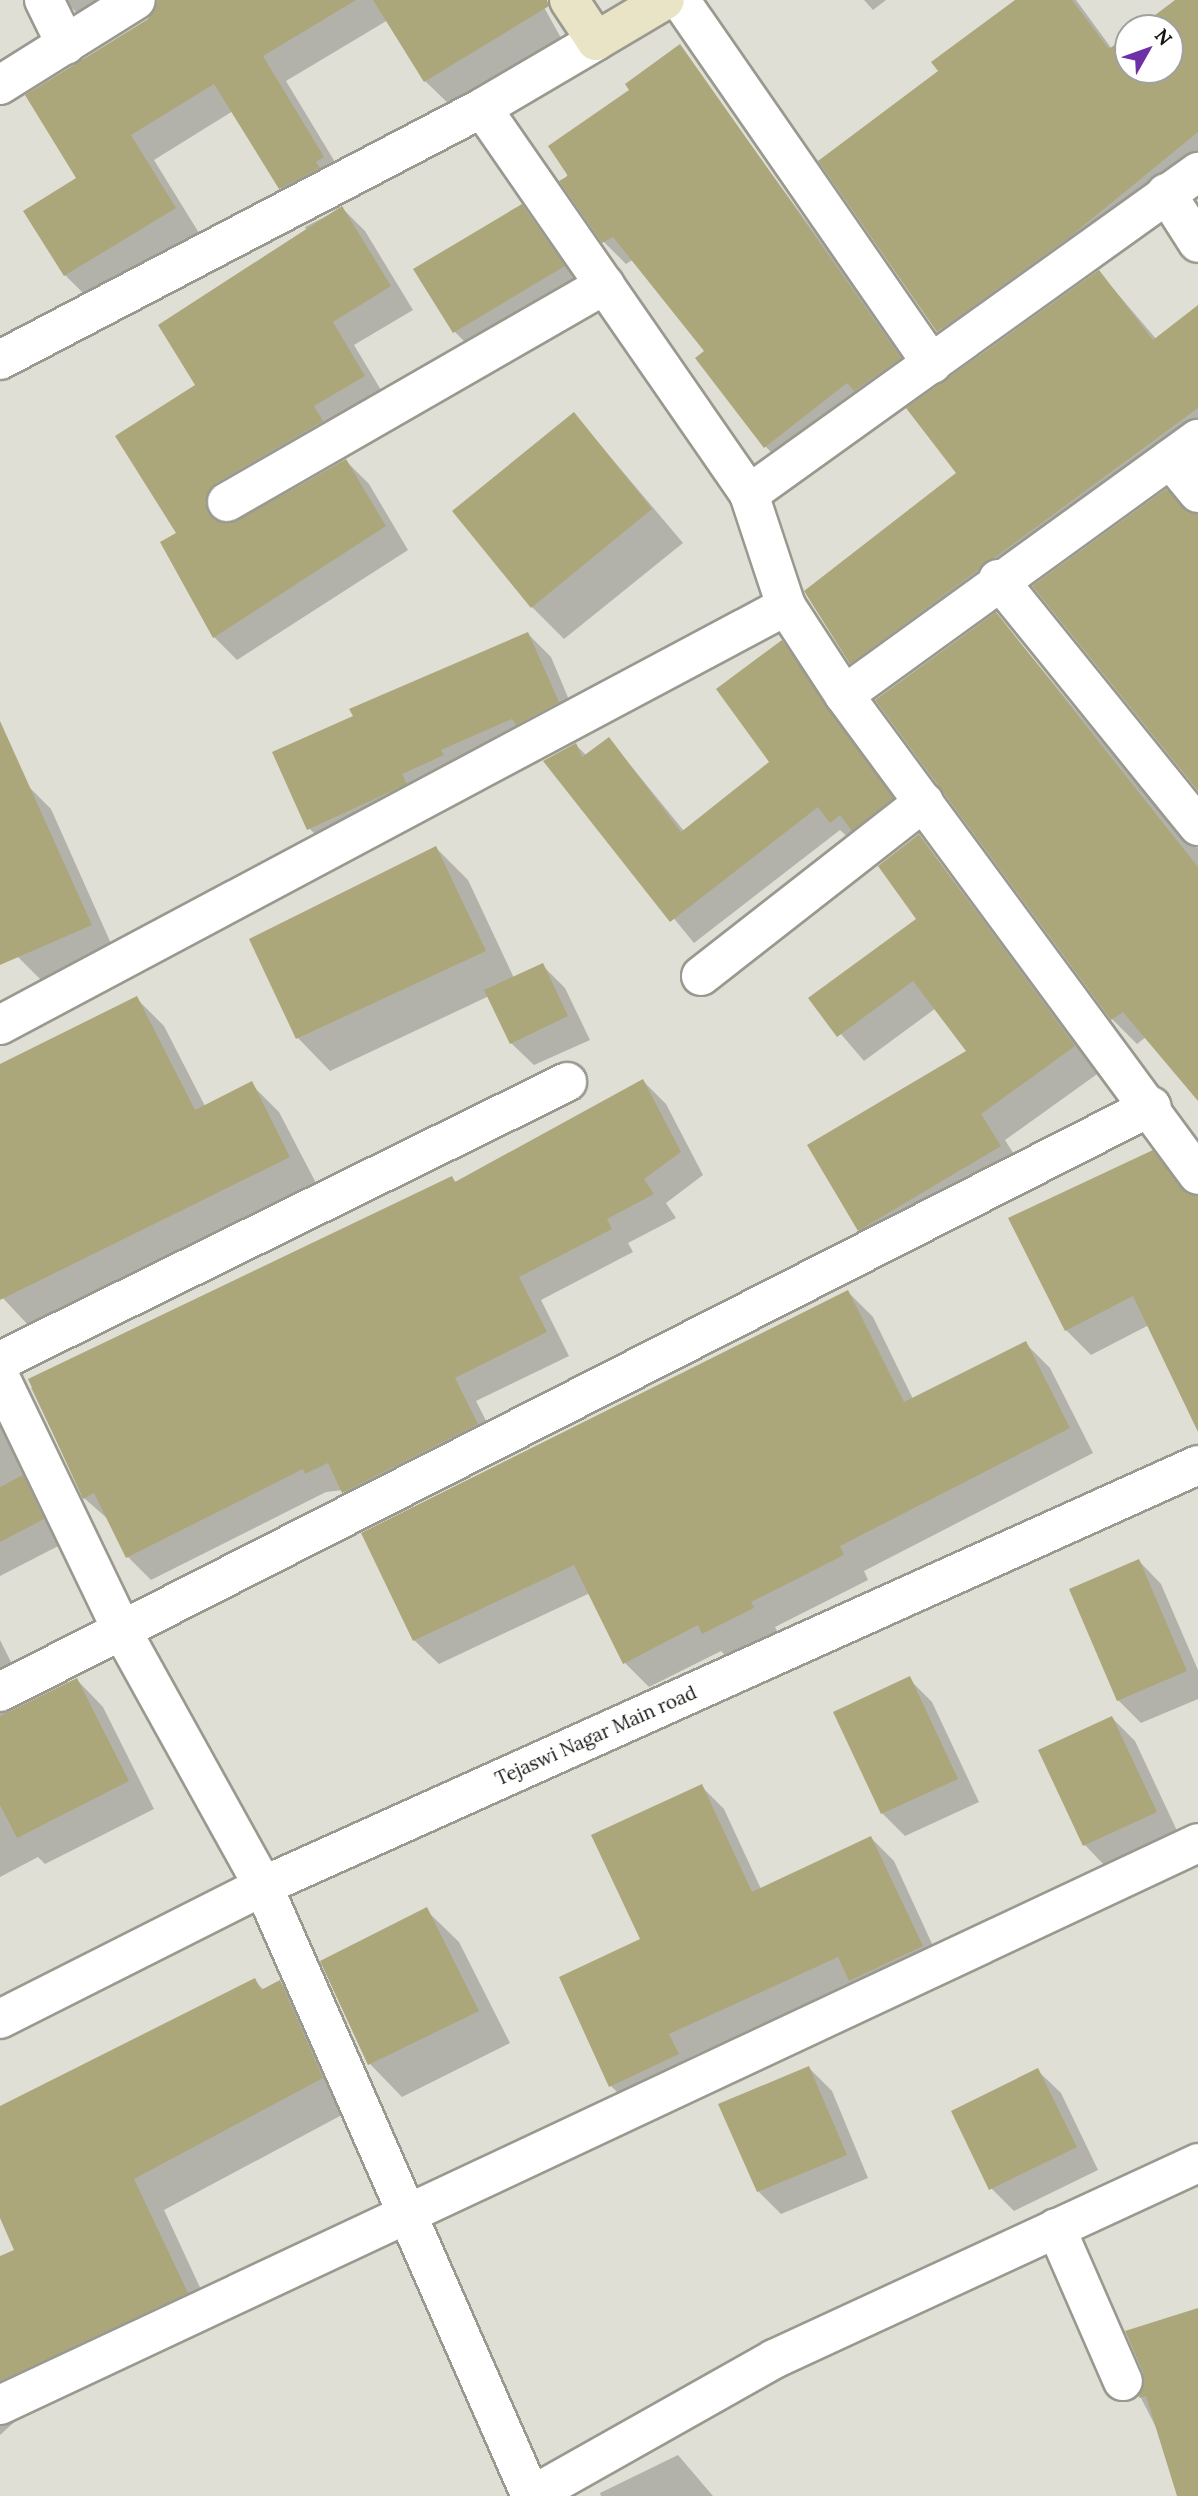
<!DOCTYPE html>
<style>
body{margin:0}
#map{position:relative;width:1198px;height:2496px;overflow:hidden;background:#e0dfd5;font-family:Lora,serif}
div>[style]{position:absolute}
.shadow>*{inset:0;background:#0003}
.building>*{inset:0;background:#aca67b}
.roads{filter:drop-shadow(2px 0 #9a998f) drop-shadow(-2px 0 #9a998f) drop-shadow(0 2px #9a998f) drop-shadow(0 -2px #9a998f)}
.street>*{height:38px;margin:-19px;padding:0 19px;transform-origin:19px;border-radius:19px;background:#fff}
.secondary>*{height:38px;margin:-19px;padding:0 19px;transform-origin:19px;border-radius:19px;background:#e9e4c5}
span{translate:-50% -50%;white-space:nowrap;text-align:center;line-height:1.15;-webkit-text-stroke:5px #fff;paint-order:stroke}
.street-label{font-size:19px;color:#151511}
.north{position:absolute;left:1114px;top:14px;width:70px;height:70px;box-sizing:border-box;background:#fff;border:2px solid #a1a1a0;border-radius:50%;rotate:50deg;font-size:19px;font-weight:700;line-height:28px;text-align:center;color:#151511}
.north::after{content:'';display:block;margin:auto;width:24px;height:32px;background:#6d30a6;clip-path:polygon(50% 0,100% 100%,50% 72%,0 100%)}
</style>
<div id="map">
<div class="shadow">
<i style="clip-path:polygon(64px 0,540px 0,561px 38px,450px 105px,425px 81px,388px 20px,286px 81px,347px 182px,305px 213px,281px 188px,233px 111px,154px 160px,199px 233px,90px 300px,65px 275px,26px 211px,78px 178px,157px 4px,100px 36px)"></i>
<i style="clip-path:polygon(864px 0,886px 0,873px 10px)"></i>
<i style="clip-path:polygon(1018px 0,1076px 0,1112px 49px,1128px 37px,1128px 70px,1170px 70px,1170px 28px,1141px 28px,1178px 0,1198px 0,1198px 170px,959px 352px,821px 162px,940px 71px)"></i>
<i style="clip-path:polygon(679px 46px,922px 381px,787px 468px,765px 446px,706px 351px,634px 259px,626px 264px,604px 242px,562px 182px,632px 90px)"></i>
<i style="clip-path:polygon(521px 206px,586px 290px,478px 355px,455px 332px,416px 269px)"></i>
<i style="clip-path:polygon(342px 208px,365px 231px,413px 310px,354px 345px,387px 400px,230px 515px,230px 523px,346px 461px,369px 484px,408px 550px,237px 660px,214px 637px,162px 543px,179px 533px,198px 385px,308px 234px,305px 227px)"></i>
<i style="clip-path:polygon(1099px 272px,1157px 340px,1198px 324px,1198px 454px,876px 687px,851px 663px,959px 473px)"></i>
<i style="clip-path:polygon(574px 414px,683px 543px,564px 639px,532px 607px)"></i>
<i style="clip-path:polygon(996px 614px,1187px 844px,1198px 848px,1198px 1099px,1146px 1037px,1137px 1044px,1112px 1019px)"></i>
<i style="clip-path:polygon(528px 634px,551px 657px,580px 726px,332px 851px,309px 828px)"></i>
<i style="clip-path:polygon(782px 642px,915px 822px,855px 844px,840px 830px,694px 943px,545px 761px,576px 745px,587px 756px,609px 739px,684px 831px,772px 762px)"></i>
<i style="clip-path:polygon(28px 786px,51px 809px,113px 948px,41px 980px,18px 957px,0 916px,0 799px)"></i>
<i style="clip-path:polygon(919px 836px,1100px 1072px,1005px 1140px,1025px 1172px,885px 1255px,860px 1230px,968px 1052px,936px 1008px,864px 1061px,811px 999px,919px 919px)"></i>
<i style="clip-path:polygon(436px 848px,468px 880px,514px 978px,542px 965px,565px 988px,590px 1040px,534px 1065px,511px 1043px,489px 996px,330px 1071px,298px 1038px,251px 940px)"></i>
<i style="clip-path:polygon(136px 998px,164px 1026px,205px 1106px,251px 1084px,279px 1112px,317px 1185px,30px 1327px,0 1295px,0 1066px)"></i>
<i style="clip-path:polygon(643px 1081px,666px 1104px,703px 1175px,666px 1203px,676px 1218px,628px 1243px,633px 1252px,541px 1300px,569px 1356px,476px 1401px,500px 1448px,367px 1515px,343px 1490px,326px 1492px,151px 1580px,128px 1557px,109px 1520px,84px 1498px,31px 1388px,194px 1301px,452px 1178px,457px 1183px)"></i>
<i style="clip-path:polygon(1152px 1152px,1198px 1198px,1198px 1417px,1149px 1325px,1091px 1355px,1066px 1330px)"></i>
<i style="clip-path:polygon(848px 1292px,873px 1317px,913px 1399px,1025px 1343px,1050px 1368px,1093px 1453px,864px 1571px,868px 1580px,775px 1627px,778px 1633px,728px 1658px,721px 1651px,649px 1687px,625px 1663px,590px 1593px,439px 1664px,414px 1640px)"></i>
<i style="clip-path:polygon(0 1420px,66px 1542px,0 1576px)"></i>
<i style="clip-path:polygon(1139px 1561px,1161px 1584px,1198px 1670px,1198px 1699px,1141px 1723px,1118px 1700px)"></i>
<i style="clip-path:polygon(0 1640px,27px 1694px,7px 1714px,77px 1680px,103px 1707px,154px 1809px,45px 1864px,38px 1857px,0 1877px)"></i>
<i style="clip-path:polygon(909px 1679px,932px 1702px,979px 1802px,905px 1836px,882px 1813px)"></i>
<i style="clip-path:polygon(1112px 1718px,1135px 1741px,1179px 1835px,1107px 1868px,1085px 1845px)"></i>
<i style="clip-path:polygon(701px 1786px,724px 1809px,761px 1889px,871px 1838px,894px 1861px,944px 1970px,873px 2003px,853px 1983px,691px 2057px,701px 2078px,634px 2109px,611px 2086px,643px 1940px)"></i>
<i style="clip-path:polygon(426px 1910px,459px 1942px,510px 2043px,402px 2097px,370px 2064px,322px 1961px)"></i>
<i style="clip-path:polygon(255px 1981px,264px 1990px,280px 1982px,311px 2013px,353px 2109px,164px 2210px,217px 2324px,21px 2416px,0 2435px,0 2258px,17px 2251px,0 2214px,0 2108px)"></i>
<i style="clip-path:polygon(809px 2068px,832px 2091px,868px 2178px,781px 2214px,758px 2191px)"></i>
<i style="clip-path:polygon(1038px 2071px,1061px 2093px,1098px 2170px,1014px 2211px,991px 2188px)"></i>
<i style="clip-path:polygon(1198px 2310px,1198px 2496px,1191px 2496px,1141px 2398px,1145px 2373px)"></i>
<i style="clip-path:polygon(678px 2455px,713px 2496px,601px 2496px,600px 2493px)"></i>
</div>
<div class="building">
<i style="clip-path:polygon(158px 0,356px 0,263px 56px,324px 157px,316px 162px,320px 168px,279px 189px,214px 84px,131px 135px,176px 208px,64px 276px,23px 211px,76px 178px,25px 95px,148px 19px)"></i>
<i style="clip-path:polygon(373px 0,547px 0,549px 6px,424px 82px)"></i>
<i style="clip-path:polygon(1015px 0,1072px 0,1109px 49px,1128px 35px,1128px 70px,1170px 70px,1170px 28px,1138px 28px,1175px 0,1198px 0,1198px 132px,1072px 235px,937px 332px,818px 161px,938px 71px,931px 62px)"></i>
<i style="clip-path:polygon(680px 44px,901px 358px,854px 391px,847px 383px,764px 448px,695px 358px,704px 351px,613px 237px,602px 243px,559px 181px,568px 176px,548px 146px,629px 90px,625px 84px)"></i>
<i style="clip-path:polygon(522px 204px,565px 266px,453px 333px,413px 269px)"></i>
<i style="clip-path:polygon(342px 206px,391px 286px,333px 322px,365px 376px,314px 406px,323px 421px,216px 483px,205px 503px,217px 521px,237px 521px,346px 459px,386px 526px,213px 638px,160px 542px,176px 533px,115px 436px,195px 385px,158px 325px)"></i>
<i style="clip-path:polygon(1099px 270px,1153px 340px,1198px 305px,1198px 408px,850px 664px,804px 591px,956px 473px,906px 408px)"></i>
<i style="clip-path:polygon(574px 412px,652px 509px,531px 608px,452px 511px)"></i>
<i style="clip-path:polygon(1166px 489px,1198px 514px,1198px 791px,1032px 586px)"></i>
<i style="clip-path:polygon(996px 612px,1198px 867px,1198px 1101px,1123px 1012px,1111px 1020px,875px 700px)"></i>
<i style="clip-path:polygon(528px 632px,559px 702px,516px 725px,512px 719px,441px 750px,444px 755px,402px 774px,407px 784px,307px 830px,272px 752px,353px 716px,349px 709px)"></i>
<i style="clip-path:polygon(782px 640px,893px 798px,852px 831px,840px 815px,830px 823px,818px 807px,670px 922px,543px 761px,576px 743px,582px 757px,609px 737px,681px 832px,769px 762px,716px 689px)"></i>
<i style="clip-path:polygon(0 721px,92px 925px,0 965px)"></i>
<i style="clip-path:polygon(919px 834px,1075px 1046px,981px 1114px,1001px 1146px,858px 1231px,807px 1145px,966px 1051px,913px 981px,837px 1037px,808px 998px,916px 919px,878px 866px)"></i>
<i style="clip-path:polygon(436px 846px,486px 951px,296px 1039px,249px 939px)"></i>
<i style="clip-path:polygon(543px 963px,568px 1016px,510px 1044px,484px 990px)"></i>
<i style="clip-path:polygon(137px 996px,195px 1110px,252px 1081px,290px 1157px,0 1300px,0 1064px)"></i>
<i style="clip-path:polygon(643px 1079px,681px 1152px,644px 1179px,654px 1194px,607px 1219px,612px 1229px,519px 1277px,547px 1332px,455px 1378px,478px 1424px,342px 1493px,328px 1463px,305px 1474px,303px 1469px,126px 1558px,94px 1493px,83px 1499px,28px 1379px,452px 1176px,455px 1182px)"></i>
<i style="clip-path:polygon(1153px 1150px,1181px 1188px,1198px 1196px,1198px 1432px,1133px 1296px,1065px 1331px,1008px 1218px)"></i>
<i style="clip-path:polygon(848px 1290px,904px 1402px,1026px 1341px,1070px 1428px,840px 1546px,844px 1555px,751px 1602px,754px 1608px,702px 1634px,698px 1625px,623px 1664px,574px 1565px,413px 1641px,361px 1533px)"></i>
<i style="clip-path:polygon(23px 1475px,44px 1519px,0 1542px,0 1487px)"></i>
<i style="clip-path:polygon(1139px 1559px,1187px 1671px,1117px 1701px,1069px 1589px)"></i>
<i style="clip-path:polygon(910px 1676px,958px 1779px,881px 1814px,833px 1712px)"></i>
<i style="clip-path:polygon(77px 1678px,129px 1781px,17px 1838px,0 1805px,0 1716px)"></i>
<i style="clip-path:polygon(1112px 1716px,1157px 1812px,1083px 1846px,1038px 1750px)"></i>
<i style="clip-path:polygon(702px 1784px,752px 1892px,871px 1836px,923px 1946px,849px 1981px,838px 1957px,669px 2034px,679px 2054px,609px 2087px,559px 1977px,640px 1939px,591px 1835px)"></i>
<i style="clip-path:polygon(427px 1907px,479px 2011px,368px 2065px,320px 1961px)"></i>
<i style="clip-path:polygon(255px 1978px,261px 1990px,280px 1980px,323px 2078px,134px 2179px,188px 2293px,0 2381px,0 2256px,14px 2250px,0 2218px,0 2106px)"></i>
<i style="clip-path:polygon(809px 2066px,847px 2155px,757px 2192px,718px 2104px)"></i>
<i style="clip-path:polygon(1038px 2068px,1077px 2147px,989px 2190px,951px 2111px)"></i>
<i style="clip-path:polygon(1198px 2308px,1198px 2496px,1177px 2496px,1146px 2396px,1139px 2398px,1143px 2373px,1125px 2331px)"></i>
</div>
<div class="roads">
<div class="street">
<i style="left:44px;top:0;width:50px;rotate:63.9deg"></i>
<i style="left:680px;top:0;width:443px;rotate:55.3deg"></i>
<i style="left:0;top:85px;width:160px;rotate:-32deg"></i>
<i style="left:482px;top:108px;width:469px;rotate:55.3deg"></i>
<i style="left:749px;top:494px;width:118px;rotate:71.7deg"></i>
<i style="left:786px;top:606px;width:106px;rotate:56.9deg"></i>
<i style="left:844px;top:695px;width:596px;rotate:53.59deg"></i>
<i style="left:1166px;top:193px;width:59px;rotate:57.4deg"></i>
<i style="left:0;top:360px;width:544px;rotate:-27.6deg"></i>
<i style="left:482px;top:108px;width:132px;rotate:-30.4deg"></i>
<i style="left:1170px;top:459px;width:44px;rotate:50.5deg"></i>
<i style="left:749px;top:494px;width:553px;rotate:-35.65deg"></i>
<i style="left:227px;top:502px;width:436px;rotate:-29.9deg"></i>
<i style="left:998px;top:579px;width:318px;rotate:51deg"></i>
<i style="left:844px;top:695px;width:437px;rotate:-35.9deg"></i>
<i style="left:701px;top:976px;width:283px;rotate:-38deg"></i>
<i style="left:0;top:1025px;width:891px;rotate:-28.06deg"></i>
<i style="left:0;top:1361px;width:632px;rotate:-26.2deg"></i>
<i style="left:0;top:1377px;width:284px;rotate:64.3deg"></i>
<i style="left:123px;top:1633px;width:289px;rotate:61deg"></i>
<i style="left:263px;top:1886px;width:666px;rotate:66.28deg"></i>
<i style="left:0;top:1692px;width:1292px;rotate:-26.96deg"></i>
<i style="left:0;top:2019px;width:295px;rotate:-26.8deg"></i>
<i style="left:263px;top:1886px;width:1025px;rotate:-24.24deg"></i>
<i style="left:1056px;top:2228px;width:167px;rotate:66.4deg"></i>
<i style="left:0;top:2405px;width:1323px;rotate:-25.13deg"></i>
<i style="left:531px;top:2496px;width:279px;rotate:-29.4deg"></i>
<i style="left:774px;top:2359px;width:467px;rotate:-24.8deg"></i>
</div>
<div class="secondary">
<i style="left:569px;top:0;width:49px;rotate:56.6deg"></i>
<i style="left:596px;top:41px;width:80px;rotate:-30.7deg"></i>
</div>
</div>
<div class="street-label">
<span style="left:596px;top:1736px;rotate:-24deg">Tejaswi Nagar Main road</span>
</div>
<div class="north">N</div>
</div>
